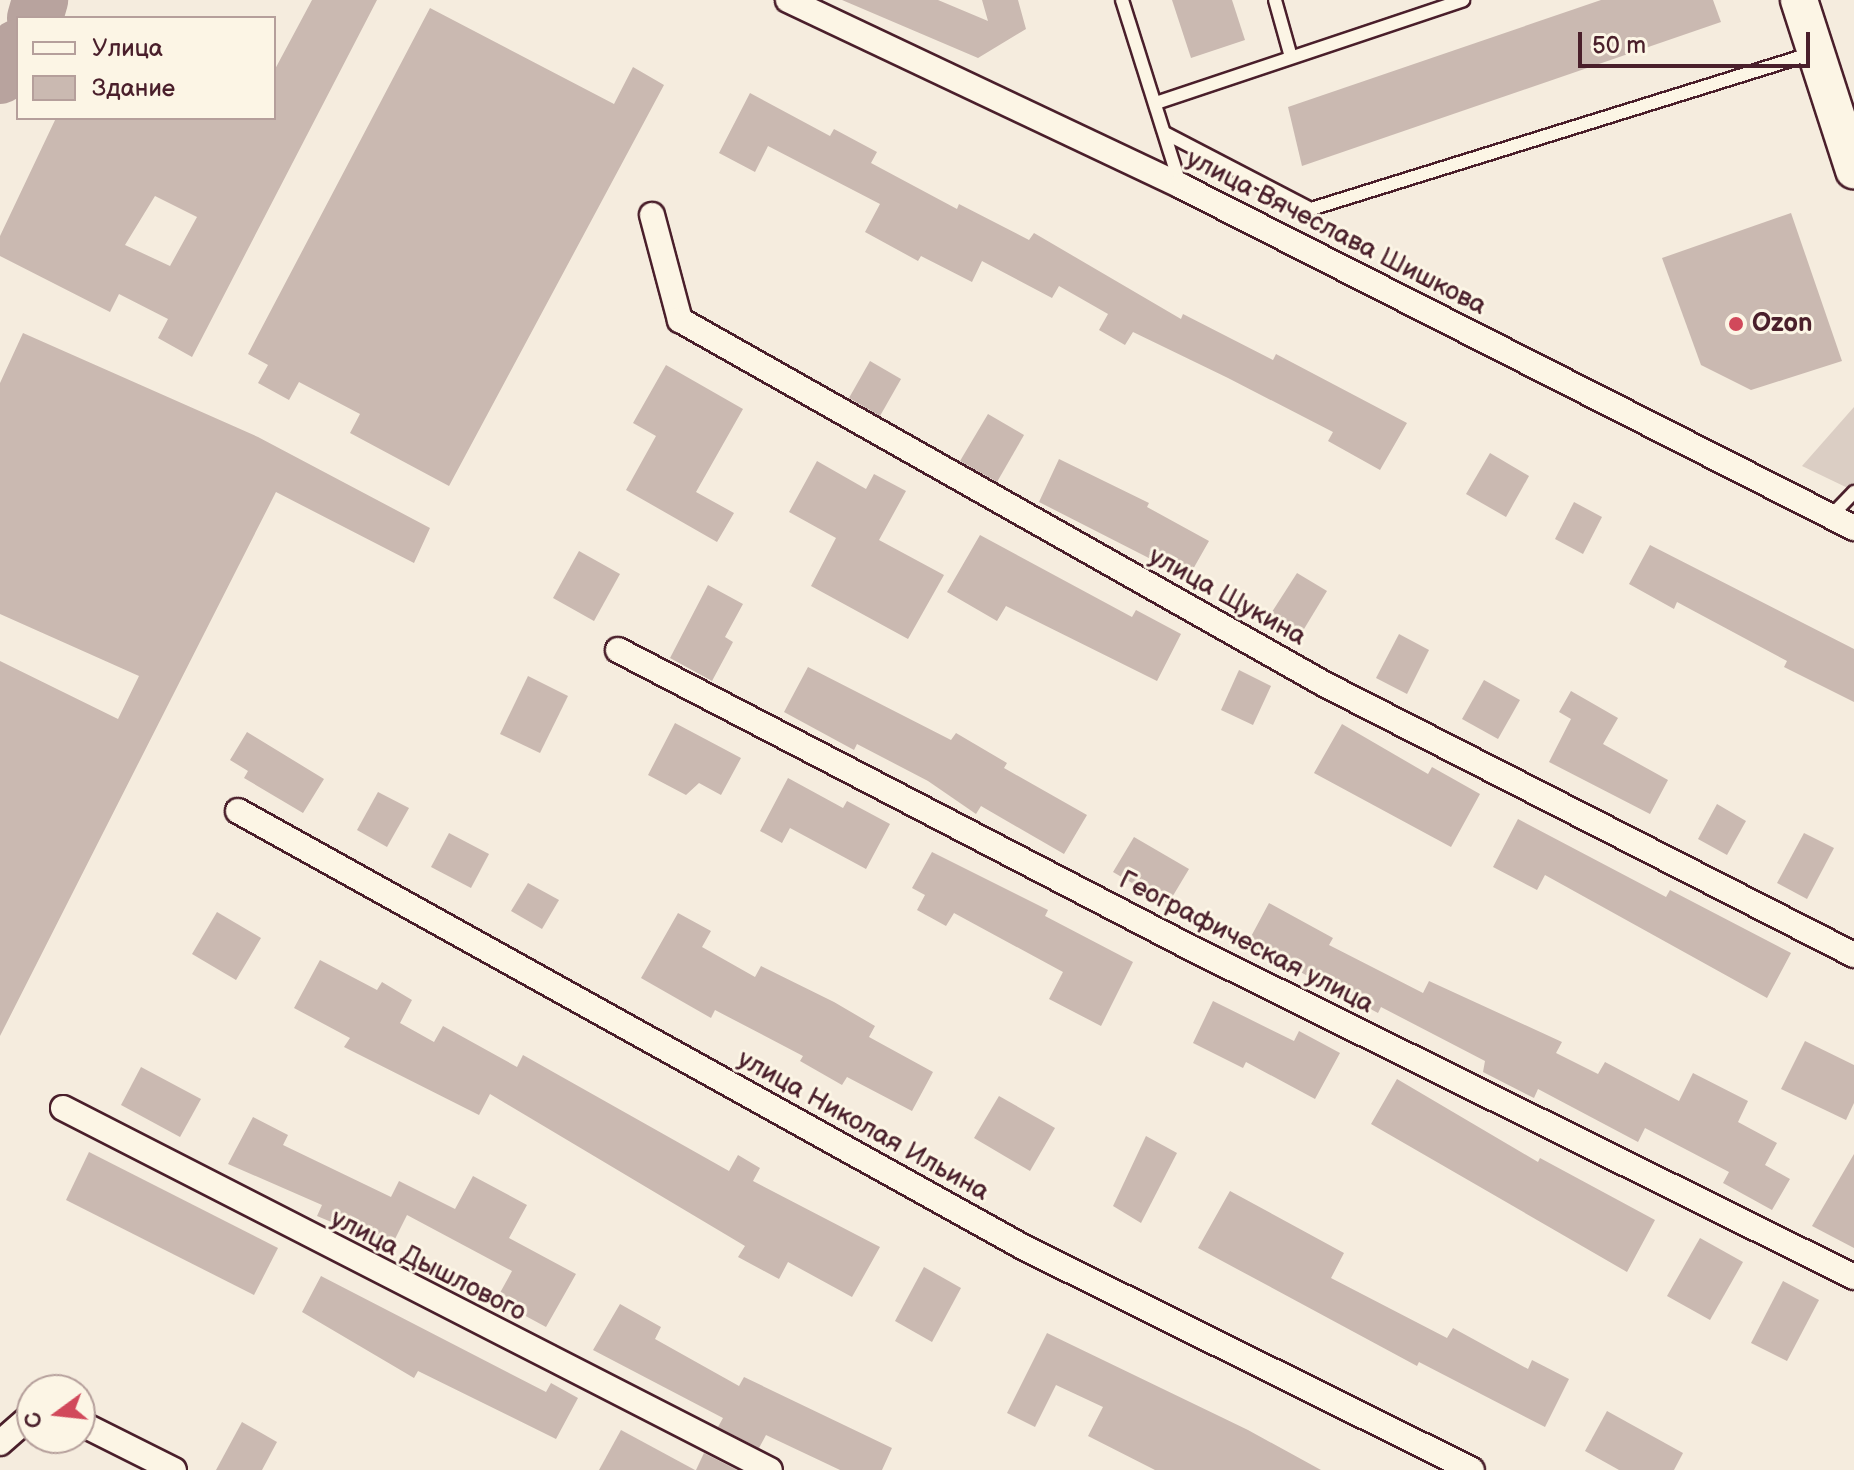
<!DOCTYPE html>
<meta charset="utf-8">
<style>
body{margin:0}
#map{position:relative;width:1854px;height:1470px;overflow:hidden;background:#f5ecde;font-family:"Balsamiq Sans",sans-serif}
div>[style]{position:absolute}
.green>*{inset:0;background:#dbcec4}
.river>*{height:56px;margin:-28px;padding:0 28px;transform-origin:28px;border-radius:28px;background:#b8a39e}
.building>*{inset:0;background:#cab9b1}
.roads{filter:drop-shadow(2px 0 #4a1f2b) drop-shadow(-2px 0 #4a1f2b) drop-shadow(0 2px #4a1f2b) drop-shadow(0 -2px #4a1f2b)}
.lane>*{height:12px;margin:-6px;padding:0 6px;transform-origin:6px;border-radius:6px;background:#fcf5e5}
.street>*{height:24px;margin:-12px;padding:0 12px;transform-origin:12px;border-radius:12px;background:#fcf5e5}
.secondary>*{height:36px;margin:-18px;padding:0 18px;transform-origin:18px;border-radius:18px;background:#fcf5e5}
.dots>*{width:22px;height:22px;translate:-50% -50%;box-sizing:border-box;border:4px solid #fcf5e5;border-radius:50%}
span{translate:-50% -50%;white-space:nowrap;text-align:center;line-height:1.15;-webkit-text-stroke:6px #fcf5e5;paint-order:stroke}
.street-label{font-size:26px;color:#4a1f2b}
.poi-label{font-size:26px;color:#4a1f2b;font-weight:700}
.left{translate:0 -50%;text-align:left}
.legend{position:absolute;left:16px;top:16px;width:260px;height:104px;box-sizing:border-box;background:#fcf5e5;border:2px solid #b59f9b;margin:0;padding:10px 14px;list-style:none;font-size:24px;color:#4a1f2b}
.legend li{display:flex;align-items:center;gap:16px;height:40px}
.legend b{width:40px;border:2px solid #b59f9b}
.north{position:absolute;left:16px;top:1374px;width:80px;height:80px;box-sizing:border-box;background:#fcf5e5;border:2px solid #b59f9b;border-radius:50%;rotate:255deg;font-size:22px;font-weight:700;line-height:32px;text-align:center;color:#4a1f2b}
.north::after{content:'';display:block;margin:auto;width:28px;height:36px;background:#d1495b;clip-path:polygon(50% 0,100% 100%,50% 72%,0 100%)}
.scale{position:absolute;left:1578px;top:32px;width:232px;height:36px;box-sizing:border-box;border:4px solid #4a1f2b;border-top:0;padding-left:10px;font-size:24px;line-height:28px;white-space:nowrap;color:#4a1f2b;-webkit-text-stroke:6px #fcf5e5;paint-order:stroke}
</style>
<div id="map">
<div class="green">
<i style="clip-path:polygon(1854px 407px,1854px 491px,1802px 466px)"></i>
</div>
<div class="river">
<i style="left:35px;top:18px;width:19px;rotate:-74deg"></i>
<i style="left:0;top:76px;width:34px;rotate:-58deg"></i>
</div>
<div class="building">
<i style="clip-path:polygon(evenodd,312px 0,377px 0,192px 357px,158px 338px,168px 319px,119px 294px,110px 312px,0 256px,0 236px,56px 118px,274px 118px,274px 71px,312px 0,155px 196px,197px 217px,170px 266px,125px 245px,155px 196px)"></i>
<i style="clip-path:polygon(842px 0,938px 0,988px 21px,982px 0,1018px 0,1026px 29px,978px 58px)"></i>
<i style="clip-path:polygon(1172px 0,1232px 0,1245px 40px,1191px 58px)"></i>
<i style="clip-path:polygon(1601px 0,1713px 0,1721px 22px,1302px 166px,1288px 107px)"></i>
<i style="clip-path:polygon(430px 8px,614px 104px,633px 67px,664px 85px,449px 486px,350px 433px,360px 414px,299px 382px,289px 400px,258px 383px,268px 365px,248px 354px)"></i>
<i style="clip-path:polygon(750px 93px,830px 136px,834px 129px,877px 152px,871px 163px,957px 209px,959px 204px,1029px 240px,1034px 233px,1181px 319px,1183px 314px,1273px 360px,1276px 354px,1407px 423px,1380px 470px,1328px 441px,1333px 432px,1228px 378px,1133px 332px,1125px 345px,1099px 330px,1108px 314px,1059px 286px,1052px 298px,982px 261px,972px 282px,921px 256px,918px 261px,865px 232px,880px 204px,768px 146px,755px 172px,719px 153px)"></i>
<i style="clip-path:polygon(1791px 213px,1842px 361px,1751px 390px,1701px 365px,1662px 258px)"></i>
<i style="clip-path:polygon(23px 333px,258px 437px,430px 528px,414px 563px,276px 492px,0 1036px,0 661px,118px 719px,139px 676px,0 614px,0 383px)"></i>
<i style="clip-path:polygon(870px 361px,901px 379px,880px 416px,849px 398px)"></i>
<i style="clip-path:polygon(666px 365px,743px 409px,696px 492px,734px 513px,717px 542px,626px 490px,656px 436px,633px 423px)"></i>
<i style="clip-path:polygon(988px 414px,1024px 435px,997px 482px,960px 461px)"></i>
<i style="clip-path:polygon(1490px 453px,1529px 476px,1506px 517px,1466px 494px)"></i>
<i style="clip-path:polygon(1059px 459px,1149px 503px,1147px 507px,1209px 541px,1188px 578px,1039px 502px)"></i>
<i style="clip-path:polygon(817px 461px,866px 489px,874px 474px,906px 491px,879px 540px,944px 575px,908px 639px,811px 586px,836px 538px,789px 512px)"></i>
<i style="clip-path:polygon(1574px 502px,1602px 517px,1583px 554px,1555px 539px)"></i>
<i style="clip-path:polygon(980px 535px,1132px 617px,1136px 610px,1181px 634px,1157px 681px,1006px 606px,997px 621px,947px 592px)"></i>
<i style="clip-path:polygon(1650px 545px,1854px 649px,1854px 702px,1784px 667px,1787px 661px,1677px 602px,1674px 609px,1629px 584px)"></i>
<i style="clip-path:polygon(579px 551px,620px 574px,594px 621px,553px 598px)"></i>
<i style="clip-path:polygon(1297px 573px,1327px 591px,1301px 634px,1270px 615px)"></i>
<i style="clip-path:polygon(708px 585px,743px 604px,725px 637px,733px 642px,712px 681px,670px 658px)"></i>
<i style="clip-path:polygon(1399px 634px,1429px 650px,1407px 694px,1376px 678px)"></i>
<i style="clip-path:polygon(808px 667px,951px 740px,956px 733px,1007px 763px,1004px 768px,1087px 815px,1064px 854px,981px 806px,976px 814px,928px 781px,857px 744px,854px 750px,784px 712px)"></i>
<i style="clip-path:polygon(1239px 670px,1271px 686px,1253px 725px,1221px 710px)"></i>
<i style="clip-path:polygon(528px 676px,568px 696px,540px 753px,500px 734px)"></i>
<i style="clip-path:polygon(1484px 680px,1520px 700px,1498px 739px,1462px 719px)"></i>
<i style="clip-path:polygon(1571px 691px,1618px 718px,1603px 744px,1668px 780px,1650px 814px,1549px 762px,1571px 719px,1559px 712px)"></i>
<i style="clip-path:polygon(675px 723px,741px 758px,721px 795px,699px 783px,686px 795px,648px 775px)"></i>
<i style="clip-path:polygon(1342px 724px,1428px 774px,1432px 767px,1480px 794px,1451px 847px,1314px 773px)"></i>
<i style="clip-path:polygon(247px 732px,324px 779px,303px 813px,244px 778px,248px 771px,230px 760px)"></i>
<i style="clip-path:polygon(788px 778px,843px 808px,847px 801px,890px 824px,866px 869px,790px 828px,782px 843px,760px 831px)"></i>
<i style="clip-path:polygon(378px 792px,409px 808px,387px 847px,357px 830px)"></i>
<i style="clip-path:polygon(1717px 804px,1746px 821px,1727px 855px,1698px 839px)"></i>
<i style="clip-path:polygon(1518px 819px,1666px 897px,1670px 890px,1791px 953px,1767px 998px,1545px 875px,1537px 890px,1493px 867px)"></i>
<i style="clip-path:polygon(449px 833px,489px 854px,471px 888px,431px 867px)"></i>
<i style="clip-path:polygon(1804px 833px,1834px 848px,1807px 899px,1777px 883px)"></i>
<i style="clip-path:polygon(1134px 837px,1189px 869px,1168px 904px,1113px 872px)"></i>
<i style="clip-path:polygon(932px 852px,1048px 910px,1045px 916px,1133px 962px,1101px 1026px,1049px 999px,1063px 972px,954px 913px,946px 926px,917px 910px,925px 895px,912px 888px)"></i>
<i style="clip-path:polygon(528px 883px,559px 900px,542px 929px,511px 911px)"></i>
<i style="clip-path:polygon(1269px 903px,1333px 938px,1329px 945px,1423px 993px,1429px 981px,1562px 1042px,1556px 1053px,1598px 1074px,1605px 1062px,1679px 1101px,1693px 1073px,1748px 1101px,1738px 1122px,1777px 1143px,1765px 1165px,1790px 1179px,1772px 1210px,1723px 1183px,1729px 1172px,1645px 1128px,1638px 1142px,1538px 1089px,1534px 1098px,1483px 1072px,1485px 1061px,1381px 1007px,1378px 1013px,1247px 944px)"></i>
<i style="clip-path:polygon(217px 912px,261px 938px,236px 980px,192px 954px)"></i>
<i style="clip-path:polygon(678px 913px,711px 931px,702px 947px,755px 977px,761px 966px,834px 1002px,875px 1026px,869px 1037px,933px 1072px,912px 1111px,847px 1077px,842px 1085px,800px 1061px,803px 1056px,715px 1010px,711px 1018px,641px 978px)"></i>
<i style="clip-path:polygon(320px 960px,377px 990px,382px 982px,412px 1000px,400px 1023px,434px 1042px,443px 1026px,517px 1067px,523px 1055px,729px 1171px,738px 1155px,760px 1168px,753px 1181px,880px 1247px,852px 1297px,788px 1262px,779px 1279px,738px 1257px,745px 1246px,490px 1094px,479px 1115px,344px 1047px,350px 1038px,294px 1008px)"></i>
<i style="clip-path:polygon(1213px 1001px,1294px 1041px,1299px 1031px,1340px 1053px,1315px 1099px,1246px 1062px,1243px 1068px,1193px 1043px)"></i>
<i style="clip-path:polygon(1805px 1041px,1854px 1065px,1854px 1103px,1846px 1120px,1781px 1089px)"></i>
<i style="clip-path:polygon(141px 1067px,201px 1099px,180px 1137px,121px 1105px)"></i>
<i style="clip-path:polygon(1397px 1079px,1538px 1162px,1540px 1158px,1655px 1220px,1627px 1272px,1371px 1124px)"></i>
<i style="clip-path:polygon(999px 1096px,1055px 1128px,1030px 1171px,974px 1138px)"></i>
<i style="clip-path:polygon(253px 1117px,288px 1135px,283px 1145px,391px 1197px,399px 1181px,455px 1209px,473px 1176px,527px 1205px,509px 1238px,576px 1274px,546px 1327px,496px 1300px,512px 1271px,407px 1215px,391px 1247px,317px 1216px,322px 1205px,228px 1164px)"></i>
<i style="clip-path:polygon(1146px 1136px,1177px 1153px,1141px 1223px,1113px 1206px)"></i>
<i style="clip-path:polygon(89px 1152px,278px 1248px,254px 1295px,66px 1200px)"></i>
<i style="clip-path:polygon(1854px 1154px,1854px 1248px,1812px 1226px)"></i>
<i style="clip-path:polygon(1230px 1191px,1344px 1253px,1331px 1278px,1447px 1338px,1453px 1328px,1528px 1369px,1532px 1360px,1569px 1379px,1545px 1427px,1419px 1362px,1417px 1366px,1198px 1248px)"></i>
<i style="clip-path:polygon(1700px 1238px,1743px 1262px,1710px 1320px,1667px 1296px)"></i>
<i style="clip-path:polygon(924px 1267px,961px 1288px,932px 1342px,895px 1321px)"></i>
<i style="clip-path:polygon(321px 1276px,546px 1392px,551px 1383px,578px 1398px,556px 1439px,418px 1371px,414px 1378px,302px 1312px)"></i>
<i style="clip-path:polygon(1783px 1281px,1819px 1300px,1787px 1361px,1751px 1343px)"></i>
<i style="clip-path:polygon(620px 1304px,661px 1327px,655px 1339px,739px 1386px,744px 1377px,892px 1448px,882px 1470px,840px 1470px,766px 1435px,759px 1448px,718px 1427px,723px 1418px,593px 1350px)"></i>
<i style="clip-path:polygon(1047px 1333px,1248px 1430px,1321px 1470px,1155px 1470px,1088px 1436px,1103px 1407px,1056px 1385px,1035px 1427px,1007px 1413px)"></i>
<i style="clip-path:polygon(1607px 1411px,1683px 1453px,1674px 1470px,1619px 1470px,1585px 1451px)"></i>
<i style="clip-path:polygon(242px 1422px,277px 1442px,262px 1470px,216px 1470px)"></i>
<i style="clip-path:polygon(621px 1430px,695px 1470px,599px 1470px)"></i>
<i style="clip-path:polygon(704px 1453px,737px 1470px,696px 1470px)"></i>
</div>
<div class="roads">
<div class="lane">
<i style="left:1122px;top:0;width:193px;rotate:72.5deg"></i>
<i style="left:1275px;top:0;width:59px;rotate:74.3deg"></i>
<i style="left:1156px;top:103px;width:324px;rotate:-18.5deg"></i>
<i style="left:1165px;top:133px;width:165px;rotate:27.5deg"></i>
<i style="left:1311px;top:209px;width:526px;rotate:-17.26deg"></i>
<i style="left:1830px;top:517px;width:35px;rotate:-46deg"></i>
</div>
<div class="street">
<i style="left:788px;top:0;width:435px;rotate:25.3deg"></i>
<i style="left:1181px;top:186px;width:755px;rotate:26.94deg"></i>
<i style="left:652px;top:215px;width:109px;rotate:75.1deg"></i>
<i style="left:680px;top:320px;width:742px;rotate:29.47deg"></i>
<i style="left:1326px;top:685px;width:593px;rotate:27.08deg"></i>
<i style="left:618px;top:650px;width:646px;rotate:27.48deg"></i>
<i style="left:1191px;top:948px;width:740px;rotate:26.39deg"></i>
<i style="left:238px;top:811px;width:898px;rotate:29.05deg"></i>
<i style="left:1023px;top:1247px;width:501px;rotate:26.41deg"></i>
<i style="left:63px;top:1108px;width:794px;rotate:27.11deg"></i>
<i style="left:80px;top:1423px;width:105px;rotate:26.6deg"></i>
<i style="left:0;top:1443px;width:43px;rotate:-41.2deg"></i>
</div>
<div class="secondary">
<i style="left:1799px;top:0;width:179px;rotate:72.1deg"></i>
</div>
</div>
<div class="dots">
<i style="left:1736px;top:324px;background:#d1495b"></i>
</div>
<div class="street-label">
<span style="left:1336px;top:233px;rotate:27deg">улица Вячеслава Шишкова</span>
<span style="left:1227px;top:597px;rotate:29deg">улица Щукина</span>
<span style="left:1246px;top:943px;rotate:27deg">Географическая улица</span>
<span style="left:863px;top:1126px;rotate:29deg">улица Николая Ильина</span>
<span style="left:428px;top:1266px;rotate:27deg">улица Дышлового</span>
</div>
<div class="poi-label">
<span class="left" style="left:1752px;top:324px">Ozon</span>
</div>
<ul class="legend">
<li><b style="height:10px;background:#fcf5e5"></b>Улица</li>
<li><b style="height:22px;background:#cab9b1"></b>Здание</li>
</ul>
<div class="north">С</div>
<div class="scale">50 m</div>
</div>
